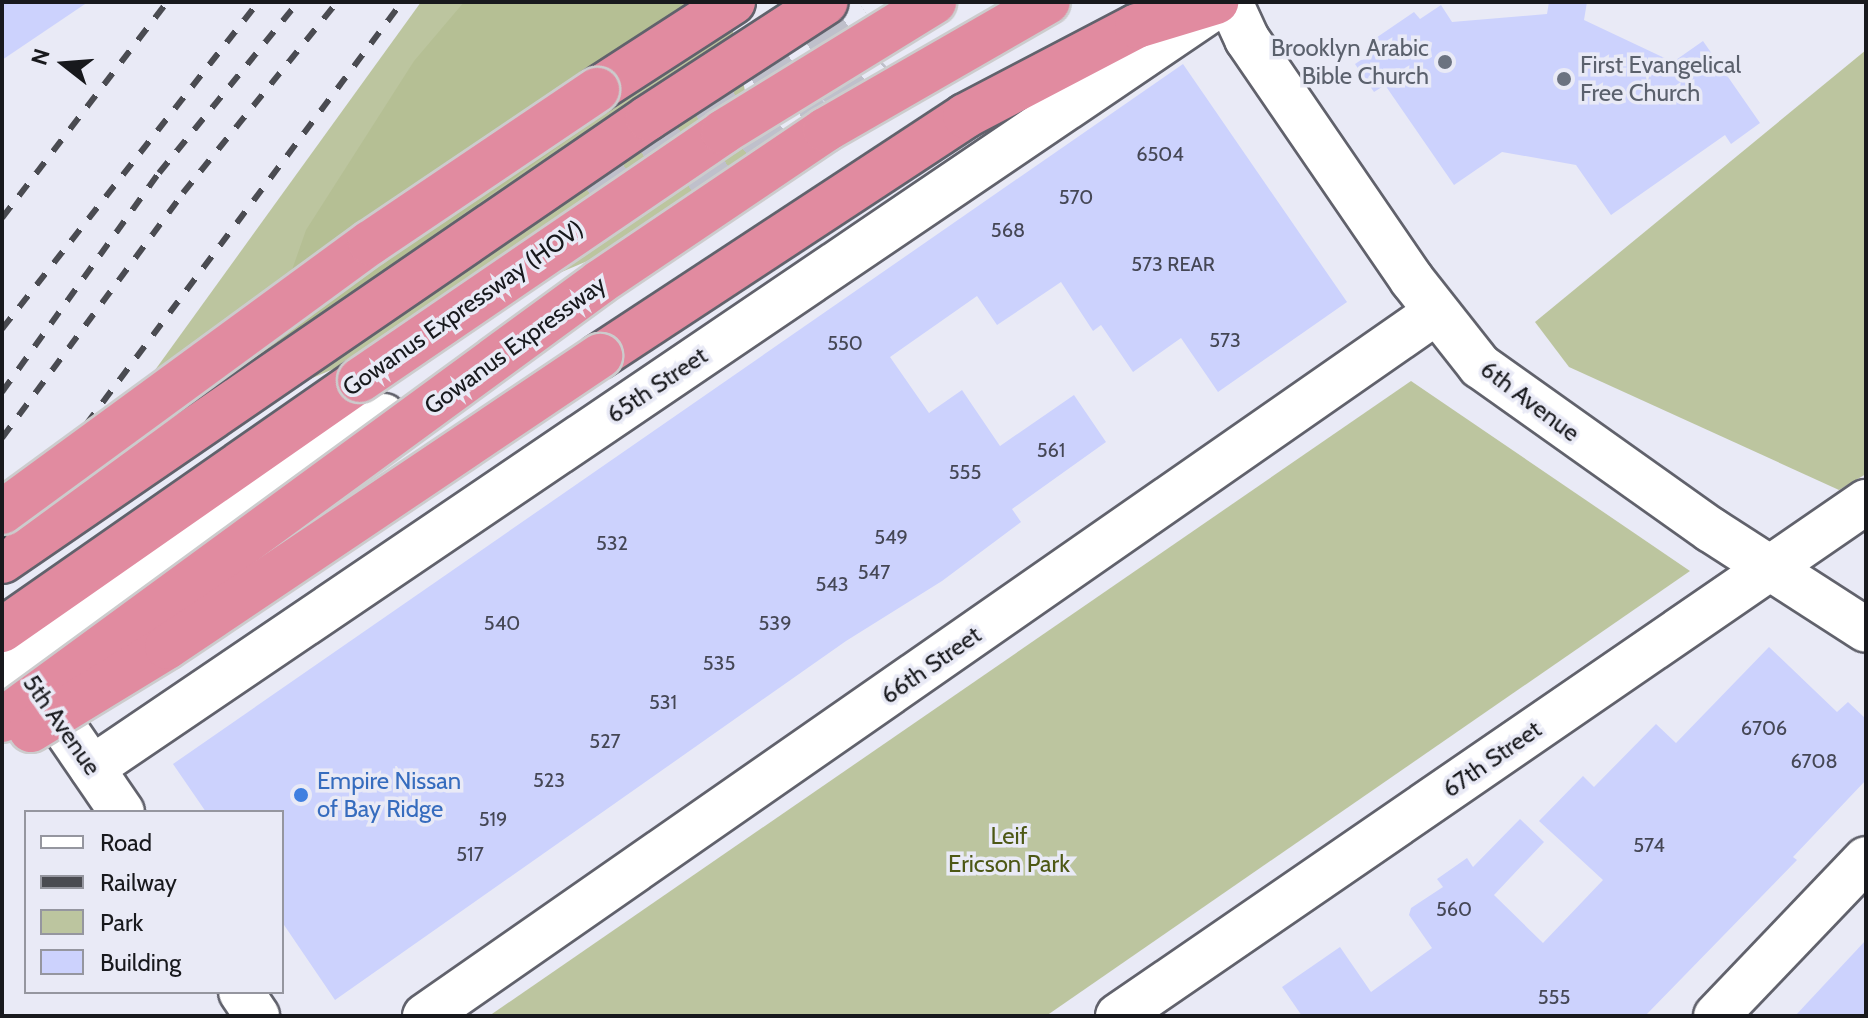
<!DOCTYPE html>
<style>
body{margin:0}
#map{position:relative;width:1868px;height:1018px;overflow:hidden;background:#e9eaf6;font-family:Cabin,sans-serif}
div>[style]{position:absolute}
.green>*{inset:0;background:#bcc59f}
.forest>*{inset:0;background:#b5bf94}
.building>*{inset:0;background:#ccd2fd}
.secondary-tunnel>*{height:44px;margin-top:-22px;transform-origin:0;background:repeating-linear-gradient(90deg,#bfc0cb 0 44px,transparent 0 66px)}
.roads{filter:drop-shadow(2px 0 #61626c) drop-shadow(-2px 0 #61626c) drop-shadow(0 2px #61626c) drop-shadow(0 -2px #61626c)}
.minor>*{height:44px;margin:-22px;padding:0 22px;transform-origin:22px;border-radius:22px;background:#fff}
.tertiary>*{height:44px;margin:-22px;padding:0 22px;transform-origin:22px;border-radius:22px;background:#fff}
.secondary>*{height:44px;margin:-22px;padding:0 22px;transform-origin:22px;border-radius:22px;background:#fff}
.motorway>*{height:44px;margin:-22px;padding:0 22px;transform-origin:22px;border-radius:22px;background:#e18ba0}
.rail>*{height:6px;margin-top:-3px;transform-origin:0;background:repeating-linear-gradient(90deg,#4a4b51 0 14px,transparent 0 28px)}
.bridges{filter:drop-shadow(2px 0 #cccccd) drop-shadow(-2px 0 #cccccd) drop-shadow(0 2px #cccccd) drop-shadow(0 -2px #cccccd)}
.motorway-bridge>*{height:44px;margin:-22px;padding:0 22px;transform-origin:22px;border-radius:22px;background:#e18ba0}
.dots>*{width:22px;height:22px;translate:-50% -50%;box-sizing:border-box;border:4px solid #e9eaf6;border-radius:50%}
span{translate:-50% -50%;white-space:nowrap;text-align:center;line-height:1.15;-webkit-text-stroke:7px #e9eaf6;paint-order:stroke}
.number-label{font-size:20px;color:#454755}
.number-label span{-webkit-text-stroke-width:0}
.worship-label{font-size:24px;color:#5b616d}
.right{translate:-100% -50%;text-align:right}
.left{translate:0 -50%;text-align:left}
.street-label{font-size:24px;color:#18191d}
.shop-label{font-size:24px;color:#366cbe}
.park-label{font-size:24px;color:#4d5815}
.frame{position:absolute;inset:0;border:4px solid #18191d;pointer-events:none}
.legend{position:absolute;left:24px;top:810px;width:260px;height:184px;box-sizing:border-box;background:#e9eaf6;border:2px solid #95969f;margin:0;padding:10px 14px;list-style:none;font-size:24px;color:#18191d}
.legend li{display:flex;align-items:center;gap:16px;height:40px}
.legend b{width:40px;border:2px solid #95969f}
.north{position:absolute;left:24px;top:24px;width:80px;height:80px;-webkit-text-stroke:6px #e9eaf6;paint-order:stroke;rotate:287deg;font-size:22px;font-weight:700;line-height:32px;text-align:center;color:#18191d}
.north::after{content:'';display:block;margin:auto;width:28px;height:36px;background:#18191d;clip-path:polygon(50% 0,100% 100%,50% 72%,0 100%)}
</style>
<div id="map">
<div class="green">
<i style="clip-path:polygon(421px 2px,690px 2px,730px 16px,764px 186px,77px 478px)"></i>
<i style="clip-path:polygon(1866px 50px,1866px 474px,1839px 490px,1569px 367px,1535px 322px)"></i>
<i style="clip-path:polygon(1411px 381px,1690px 571px,1046px 1016px,489px 1016px)"></i>
</div>
<div class="forest">
<i style="clip-path:polygon(464px 2px,696px 2px,653px 80px,276px 346px,293px 267px,306px 230px,414px 61px)"></i>
</div>
<div class="building">
<i style="clip-path:polygon(2px 2px,88px 2px,2px 60px)"></i>
<i style="clip-path:polygon(1549px 2px,1587px 2px,1584px 20px,1673px 62px,1703px 41px,1760px 123px,1731px 144px,1725px 135px,1611px 215px,1576px 165px,1502px 152px,1454px 185px,1385px 85px,1374px 92px,1355px 64px,1376px 50px,1370px 42px,1414px 12px,1420px 19px,1441px 5px,1452px 22px,1547px 14px)"></i>
<i style="clip-path:polygon(1183px 64px,1347px 302px,1218px 392px,1181px 338px,1133px 372px,1101px 325px,1093px 331px,1061px 282px,997px 325px,977px 296px,890px 357px,929px 413px,962px 390px,1000px 446px,1074px 395px,1106px 442px,1012px 509px,1021px 522px,942px 581px,846px 641px,335px 1000px,282px 922px,282px 812px,206px 812px,173px 764px)"></i>
<i style="clip-path:polygon(1769px 647px,1837px 712px,1848px 702px,1866px 719px,1866px 780px,1793px 857px,1797px 860px,1645px 1016px,1302px 1016px,1282px 987px,1340px 947px,1371px 992px,1432px 948px,1409px 915px,1411px 908px,1443px 887px,1437px 879px,1467px 858px,1473px 867px,1520px 819px,1544px 842px,1494px 895px,1543px 943px,1603px 880px,1539px 821px,1583px 776px,1594px 787px,1656px 724px,1676px 743px)"></i>
<i style="clip-path:polygon(1866px 940px,1866px 1016px,1795px 1016px)"></i>
</div>
<div class="secondary-tunnel">
<i style="left:585px;top:187px;width:330px;rotate:-34.1deg"></i>
<i style="left:695px;top:195px;width:159px;rotate:-37.1deg"></i>
<i style="left:822px;top:99px;width:69px;rotate:-44.4deg"></i>
</div>
<div class="roads">
<div class="minor">
<i style="left:92px;top:768px;width:1353px;rotate:-34.12deg"></i>
<i style="left:1716px;top:1016px;width:217px;rotate:-46.3deg"></i>
</div>
<div class="tertiary">
<i style="left:1230px;top:2px;width:41px;rotate:65.3deg"></i>
<i style="left:1247px;top:39px;width:292px;rotate:55.6deg"></i>
<i style="left:1412px;top:280px;width:110px;rotate:51.7deg"></i>
<i style="left:1480px;top:366px;width:283px;rotate:35.4deg"></i>
<i style="left:1711px;top:530px;width:184px;rotate:32.8deg"></i>
<i style="left:35px;top:685px;width:154px;rotate:55.6deg"></i>
<i style="left:241px;top:992px;width:29px;rotate:56deg"></i>
<i style="left:425px;top:1016px;width:1231px;rotate:-34.84deg"></i>
<i style="left:1118px;top:1016px;width:908px;rotate:-34.5deg"></i>
</div>
<div class="secondary">
<i style="left:2px;top:680px;width:464px;rotate:-34.7deg"></i>
</div>
<div class="motorway">
<i style="left:597px;top:90px;width:162px;rotate:-32.9deg"></i>
<i style="left:600px;top:356px;width:437px;rotate:-33.3deg"></i>
<i style="left:965px;top:116px;width:194px;rotate:-27.6deg"></i>
<i style="left:1137px;top:26px;width:83px;rotate:-16.9deg"></i>
<i style="left:2px;top:561px;width:783px;rotate:-34.44deg"></i>
<i style="left:648px;top:118px;width:212px;rotate:-33.1deg"></i>
<i style="left:2px;top:630px;width:437px;rotate:-34.9deg"></i>
</div>
</div>
<div class="rail">
<i style="left:2px;top:218px;width:272px;rotate:-52.6deg"></i>
<i style="left:2px;top:329px;width:415px;rotate:-51.9deg"></i>
<i style="left:2px;top:392px;width:269px;rotate:-54.4deg"></i>
<i style="left:159px;top:173px;width:220px;rotate:-50.9deg"></i>
<i style="left:2px;top:438px;width:305px;rotate:-53.5deg"></i>
<i style="left:183px;top:193px;width:245px;rotate:-51.1deg"></i>
<i style="left:2px;top:537px;width:668px;rotate:-53.22deg"></i>
</div>
<div class="bridges">
<div class="motorway-bridge">
<i style="left:360px;top:380px;width:440px;rotate:-34.3deg"></i>
<i style="left:723px;top:132px;width:248px;rotate:-31.6deg"></i>
<i style="left:2px;top:512px;width:456px;rotate:-36.2deg"></i>
<i style="left:370px;top:243px;width:274px;rotate:-34deg"></i>
<i style="left:2px;top:720px;width:741px;rotate:-36.22deg"></i>
<i style="left:600px;top:282px;width:272px;rotate:-34deg"></i>
<i style="left:825px;top:130px;width:257px;rotate:-29.9deg"></i>
<i style="left:31px;top:730px;width:159px;rotate:-31.4deg"></i>
<i style="left:167px;top:647px;width:522px;rotate:-33.9deg"></i>
</div>
</div>
<div class="dots">
<i style="left:1445px;top:62px;background:#6b7280"></i>
<i style="left:1564px;top:79px;background:#6b7280"></i>
<i style="left:301px;top:795px;background:#3f7fe0"></i>
</div>
<div class="number-label">
<span style="left:1160px;top:154px">6504</span>
<span style="left:1076px;top:197px">570</span>
<span style="left:1008px;top:230px">568</span>
<span style="left:1173px;top:264px">573 REAR</span>
<span style="left:1225px;top:340px">573</span>
<span style="left:845px;top:343px">550</span>
<span style="left:1051px;top:450px">561</span>
<span style="left:965px;top:472px">555</span>
<span style="left:891px;top:537px">549</span>
<span style="left:612px;top:543px">532</span>
<span style="left:874px;top:572px">547</span>
<span style="left:832px;top:584px">543</span>
<span style="left:502px;top:623px">540</span>
<span style="left:775px;top:623px">539</span>
<span style="left:719px;top:663px">535</span>
<span style="left:663px;top:702px">531</span>
<span style="left:1764px;top:728px">6706</span>
<span style="left:605px;top:741px">527</span>
<span style="left:1814px;top:761px">6708</span>
<span style="left:549px;top:780px">523</span>
<span style="left:493px;top:819px">519</span>
<span style="left:1649px;top:845px">574</span>
<span style="left:470px;top:854px">517</span>
<span style="left:1454px;top:909px">560</span>
<span style="left:1554px;top:997px">555</span>
</div>
<div class="worship-label">
<span class="right" style="left:1429px;top:62px">Brooklyn Arabic<br>Bible Church</span>
<span class="left" style="left:1580px;top:79px">First Evangelical<br>Free Church</span>
</div>
<div class="street-label">
<span style="left:463px;top:308px;rotate:-35deg">Gowanus Expressway (HOV)</span>
<span style="left:515px;top:345px;rotate:-36deg">Gowanus Expressway</span>
<span style="left:657px;top:385px;rotate:-34deg">65th Street</span>
<span style="left:1530px;top:401px;rotate:37deg">6th Avenue</span>
<span style="left:931px;top:665px;rotate:-35deg">66th Street</span>
<span style="left:62px;top:725px;rotate:55deg">5th Avenue</span>
<span style="left:1492px;top:759px;rotate:-35deg">67th Street</span>
</div>
<div class="shop-label">
<span class="left" style="left:317px;top:795px">Empire Nissan<br>of Bay Ridge</span>
</div>
<div class="park-label">
<span style="left:1009px;top:850px">Leif<br>Ericson Park</span>
</div>
<div class="frame"></div>
<ul class="legend">
<li><b style="height:10px;background:#fff"></b>Road</li>
<li><b style="height:10px;background:#4a4b51"></b>Railway</li>
<li><b style="height:22px;background:#bcc59f"></b>Park</li>
<li><b style="height:22px;background:#ccd2fd"></b>Building</li>
</ul>
<div class="north">N</div>
</div>
